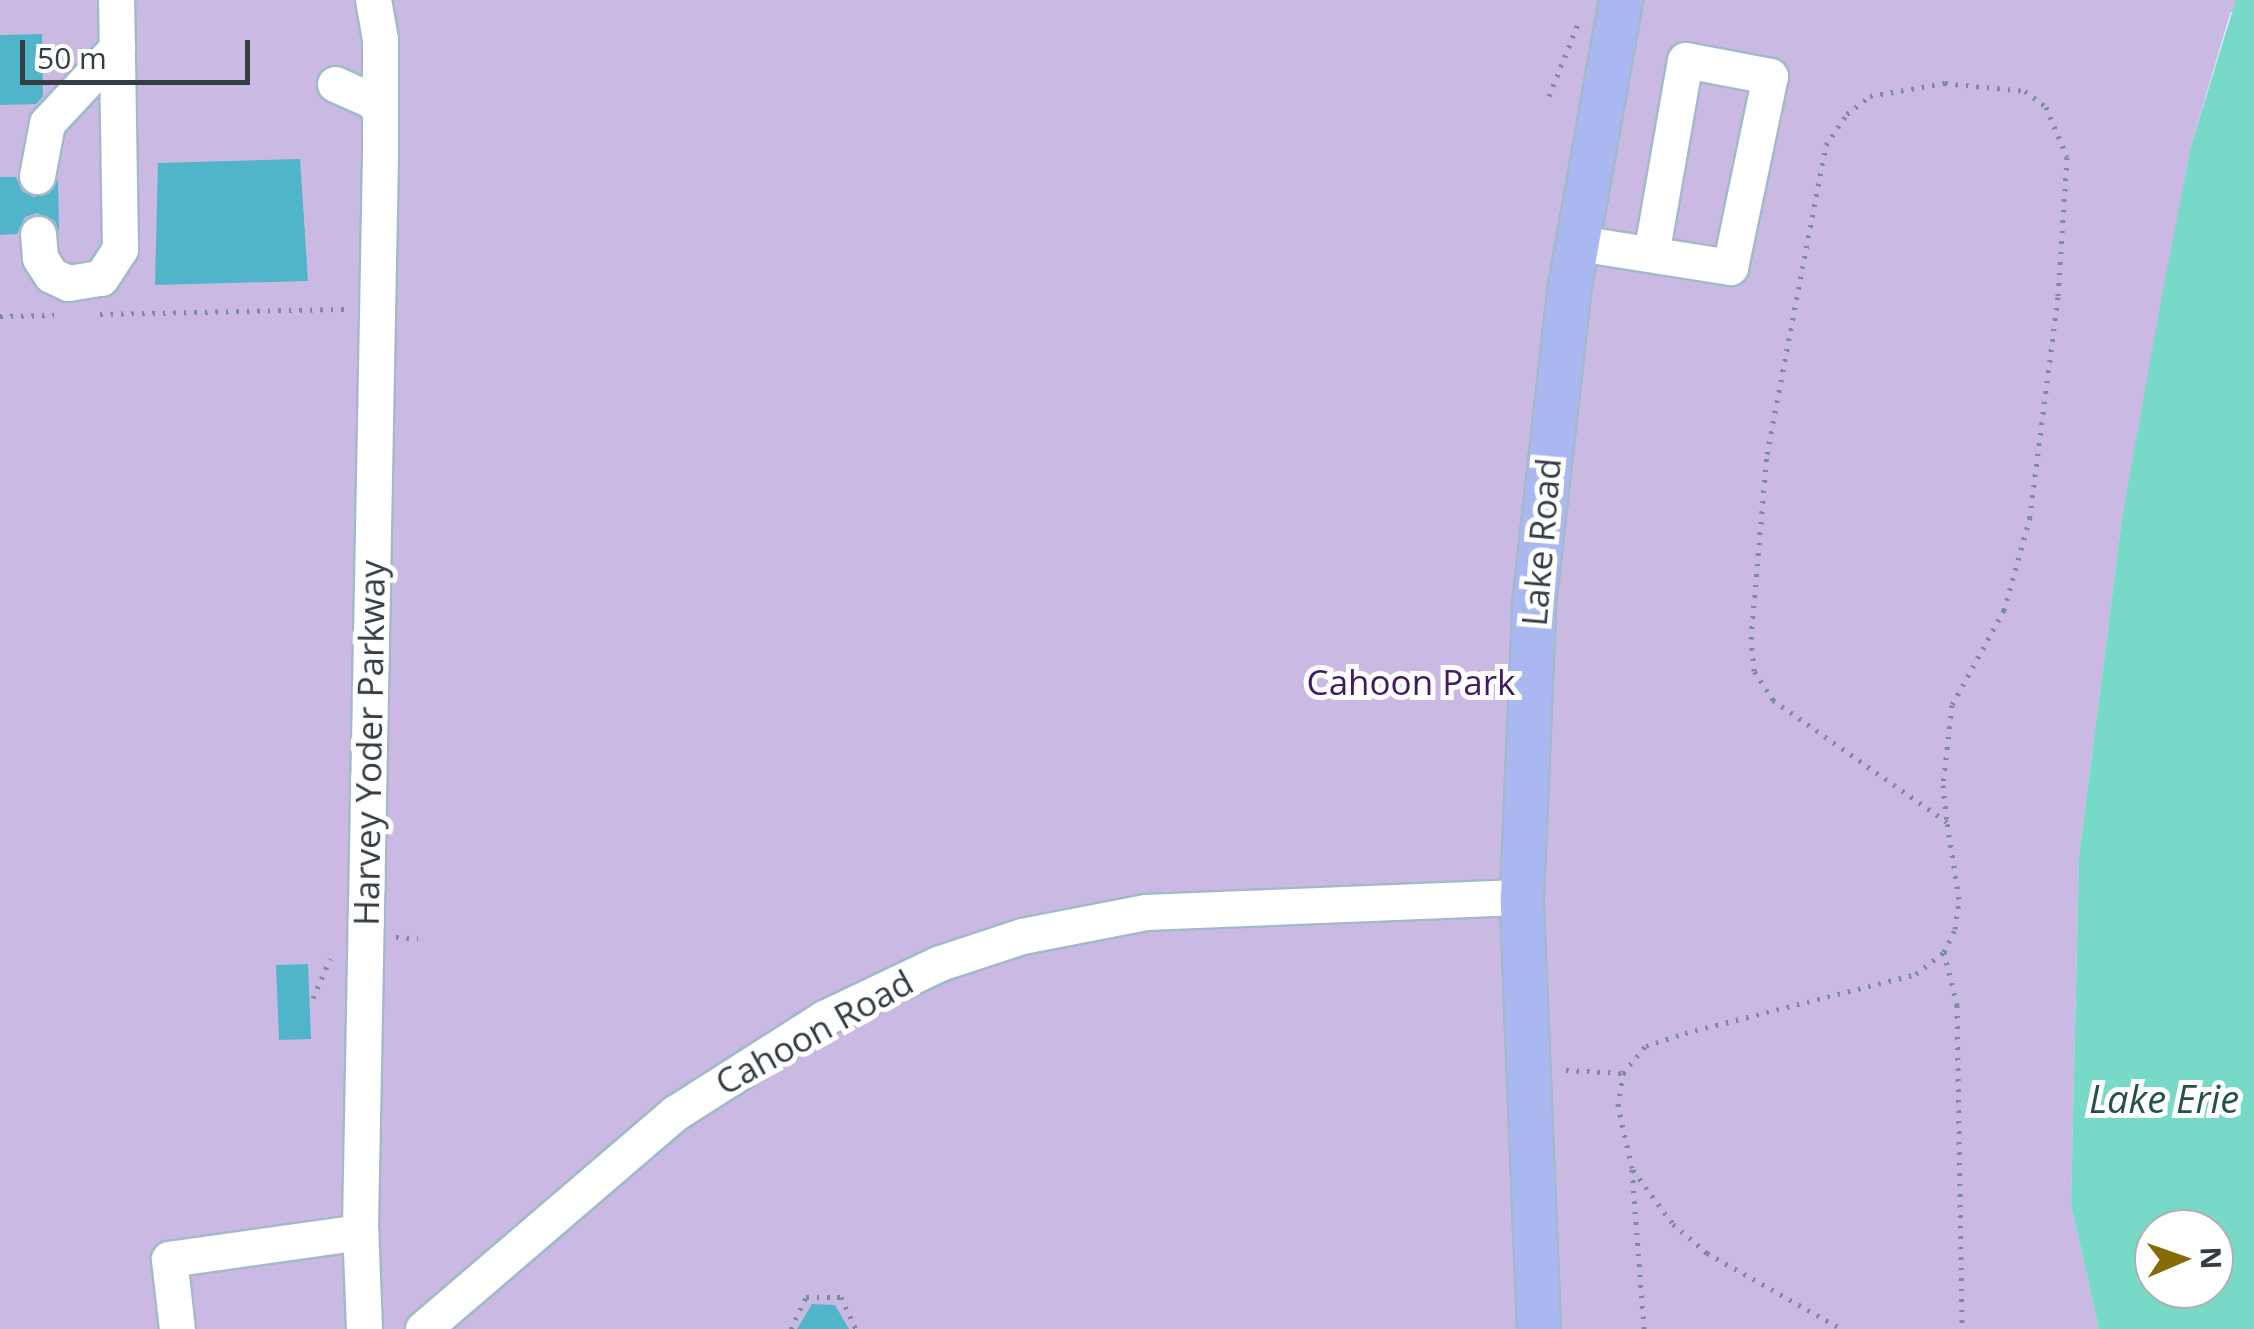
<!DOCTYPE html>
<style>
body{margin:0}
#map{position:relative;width:2254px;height:1329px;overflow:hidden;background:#d1e8fb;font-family:"Open Sans",sans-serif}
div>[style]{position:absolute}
.green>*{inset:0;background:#cabae3}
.water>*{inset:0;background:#77dac9}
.building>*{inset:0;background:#50b5c8}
.path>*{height:5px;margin-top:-2.5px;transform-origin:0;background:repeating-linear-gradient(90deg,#7d8c99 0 2.5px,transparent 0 10.5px)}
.roads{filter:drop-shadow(2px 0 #a2b9cb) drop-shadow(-2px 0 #a2b9cb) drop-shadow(0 2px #a2b9cb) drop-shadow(0 -2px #a2b9cb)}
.minor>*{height:35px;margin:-17.5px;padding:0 17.5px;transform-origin:17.5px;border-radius:17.5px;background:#fff}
.major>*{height:42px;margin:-21px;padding:0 21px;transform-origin:21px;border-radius:21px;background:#aab8f2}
span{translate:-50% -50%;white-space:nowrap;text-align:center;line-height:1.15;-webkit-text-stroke:10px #fff;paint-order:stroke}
.street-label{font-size:35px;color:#343d44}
.park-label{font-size:35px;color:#401a66}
.water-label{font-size:38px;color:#24514a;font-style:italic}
.north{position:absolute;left:2134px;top:1209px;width:100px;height:100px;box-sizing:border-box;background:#fff;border:2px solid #aeb1b4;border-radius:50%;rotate:88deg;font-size:28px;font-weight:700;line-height:40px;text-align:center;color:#343d44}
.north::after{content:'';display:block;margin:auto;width:35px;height:45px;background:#856a06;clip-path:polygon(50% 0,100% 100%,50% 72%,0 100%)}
.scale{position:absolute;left:20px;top:40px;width:230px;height:45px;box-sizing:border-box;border:5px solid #343d44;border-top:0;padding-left:12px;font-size:30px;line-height:35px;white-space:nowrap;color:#343d44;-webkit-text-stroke:8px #fff;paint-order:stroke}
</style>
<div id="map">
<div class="green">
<i style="clip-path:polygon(0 0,2254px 0,2230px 13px,2191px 146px,2122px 518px,2079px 858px,2071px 1204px,2099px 1329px,0 1329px)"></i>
</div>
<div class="water">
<i style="clip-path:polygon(evenodd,2236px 0,2254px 0,2254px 1329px,2099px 1329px,2071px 1204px,2079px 858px,2122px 518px,2163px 290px,2191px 146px,2236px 0,2154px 1229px,2214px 1229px,2214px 1289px,2154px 1289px,2154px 1229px)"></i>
</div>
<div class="building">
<i style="clip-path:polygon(42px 34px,43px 96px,36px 104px,0 105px,0 35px)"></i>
<i style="clip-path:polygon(300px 159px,308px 281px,155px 285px,158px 163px)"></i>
<i style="clip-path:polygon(0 177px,16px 177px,22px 191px,34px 197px,52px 190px,58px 179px,59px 232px,55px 221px,37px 213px,25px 217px,17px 234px,0 235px)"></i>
<i style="clip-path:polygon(308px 964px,311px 1039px,279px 1040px,276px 965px)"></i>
<i style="clip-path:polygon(812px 1304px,835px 1305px,849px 1329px,797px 1329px)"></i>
</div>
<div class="path">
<i style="left:1945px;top:83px;width:80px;rotate:5.7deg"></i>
<i style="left:2025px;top:91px;width:26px;rotate:37deg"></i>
<i style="left:2046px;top:107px;width:54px;rotate:67.2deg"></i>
<i style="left:2067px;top:157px;width:140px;rotate:93.7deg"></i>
<i style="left:2058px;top:297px;width:222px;rotate:97.3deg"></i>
<i style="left:2030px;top:517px;width:97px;rotate:105.6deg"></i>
<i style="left:2004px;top:610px;width:108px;rotate:118.7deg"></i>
<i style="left:1952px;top:705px;width:81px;rotate:96.4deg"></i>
<i style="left:1943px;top:785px;width:37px;rotate:84deg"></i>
<i style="left:1947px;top:822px;width:213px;rotate:-145deg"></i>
<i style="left:1773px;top:700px;width:35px;rotate:-123deg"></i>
<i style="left:1754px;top:671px;width:32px;rotate:-95deg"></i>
<i style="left:1751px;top:639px;width:186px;rotate:-85.1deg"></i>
<i style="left:1767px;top:454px;width:315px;rotate:-79.2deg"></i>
<i style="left:1826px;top:145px;width:37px;rotate:-56deg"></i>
<i style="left:1847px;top:114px;width:29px;rotate:-38deg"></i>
<i style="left:1870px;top:96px;width:76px;rotate:-9.8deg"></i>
<i style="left:1549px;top:96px;width:78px;rotate:-68.1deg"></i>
<i style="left:100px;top:314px;width:244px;rotate:-1.2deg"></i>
<i style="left:0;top:316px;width:54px;rotate:-1.1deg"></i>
<i style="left:396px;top:937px;width:22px;rotate:3deg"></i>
<i style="left:1944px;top:952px;width:55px;rotate:76.2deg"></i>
<i style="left:1957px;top:1005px;width:324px;rotate:89.1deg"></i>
<i style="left:313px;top:998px;width:43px;rotate:-66.4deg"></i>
<i style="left:1566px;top:1070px;width:57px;rotate:3deg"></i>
<i style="left:1633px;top:1170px;width:67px;rotate:53.5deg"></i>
<i style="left:1673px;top:1224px;width:45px;rotate:40.5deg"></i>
<i style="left:1707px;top:1253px;width:155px;rotate:29.4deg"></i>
<i style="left:791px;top:1329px;width:35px;rotate:-65deg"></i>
<i style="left:806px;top:1297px;width:35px"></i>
<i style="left:841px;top:1297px;width:35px;rotate:65deg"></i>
<i style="left:1644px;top:1329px;width:161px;rotate:-94.3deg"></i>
<i style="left:1632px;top:1168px;width:64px;rotate:-102.7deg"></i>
<i style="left:1618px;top:1106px;width:33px;rotate:-81deg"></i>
<i style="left:1623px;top:1073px;width:35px;rotate:-50deg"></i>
<i style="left:1646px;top:1046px;width:41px;rotate:-18.4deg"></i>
<i style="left:1685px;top:1033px;width:238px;rotate:-14.3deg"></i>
<i style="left:1916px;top:974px;width:36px;rotate:-38deg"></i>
<i style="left:1944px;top:952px;width:25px;rotate:-64deg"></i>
<i style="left:1955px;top:929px;width:30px;rotate:-82deg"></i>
<i style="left:1959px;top:899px;width:78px;rotate:-98.9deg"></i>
</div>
<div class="roads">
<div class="minor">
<i style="left:335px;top:84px;width:42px;rotate:24.1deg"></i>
<i style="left:373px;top:101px;width:13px;rotate:58deg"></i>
<i style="left:37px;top:176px;width:54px;rotate:-79.3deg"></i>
<i style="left:47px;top:123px;width:103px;rotate:-47deg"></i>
<i style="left:38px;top:234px;width:24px;rotate:85deg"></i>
<i style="left:40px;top:258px;width:20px;rotate:57deg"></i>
<i style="left:51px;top:275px;width:19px;rotate:25deg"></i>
<i style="left:68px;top:283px;width:33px;rotate:-9deg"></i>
<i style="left:101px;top:278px;width:35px;rotate:-57deg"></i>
<i style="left:120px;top:249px;width:249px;rotate:-90.9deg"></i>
<i style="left:1578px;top:243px;width:154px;rotate:9deg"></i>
<i style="left:1730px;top:267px;width:195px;rotate:-78.2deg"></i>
<i style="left:1770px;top:76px;width:86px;rotate:-169.3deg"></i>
<i style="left:1685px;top:60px;width:197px;rotate:99.9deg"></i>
<i style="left:177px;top:1329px;width:70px;rotate:-96.5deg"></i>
<i style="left:169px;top:1259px;width:193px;rotate:-8deg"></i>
<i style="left:364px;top:1329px;width:103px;rotate:-92.2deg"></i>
<i style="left:360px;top:1226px;width:1070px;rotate:-88.93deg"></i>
<i style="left:380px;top:156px;width:117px;rotate:-90deg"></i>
<i style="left:380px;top:39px;width:40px;rotate:-100deg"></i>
<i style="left:423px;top:1329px;width:332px;rotate:-40.6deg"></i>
<i style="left:675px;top:1113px;width:177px;rotate:-32.5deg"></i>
<i style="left:824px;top:1018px;width:128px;rotate:-25.4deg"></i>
<i style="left:940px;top:963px;width:86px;rotate:-18.2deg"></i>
<i style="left:1022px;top:936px;width:126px;rotate:-11deg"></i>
<i style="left:1146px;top:912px;width:376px;rotate:-2.3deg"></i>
</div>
<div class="major">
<i style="left:1539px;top:1329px;width:432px;rotate:-92.3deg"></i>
<i style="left:1522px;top:897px;width:292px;rotate:-87.6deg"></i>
<i style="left:1534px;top:605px;width:315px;rotate:-83.6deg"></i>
<i style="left:1569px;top:292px;width:297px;rotate:-79.9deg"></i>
</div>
</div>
<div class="street-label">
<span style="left:1541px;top:542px;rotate:-85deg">Lake Road</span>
<span style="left:369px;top:743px;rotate:-89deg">Harvey Yoder Parkway</span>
<span style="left:814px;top:1032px;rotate:-29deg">Cahoon Road</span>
</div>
<div class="park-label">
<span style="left:1411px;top:682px">Cahoon Park</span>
</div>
<div class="water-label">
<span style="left:2164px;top:1099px">Lake Erie</span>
</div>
<div class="north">N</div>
<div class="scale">50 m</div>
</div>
